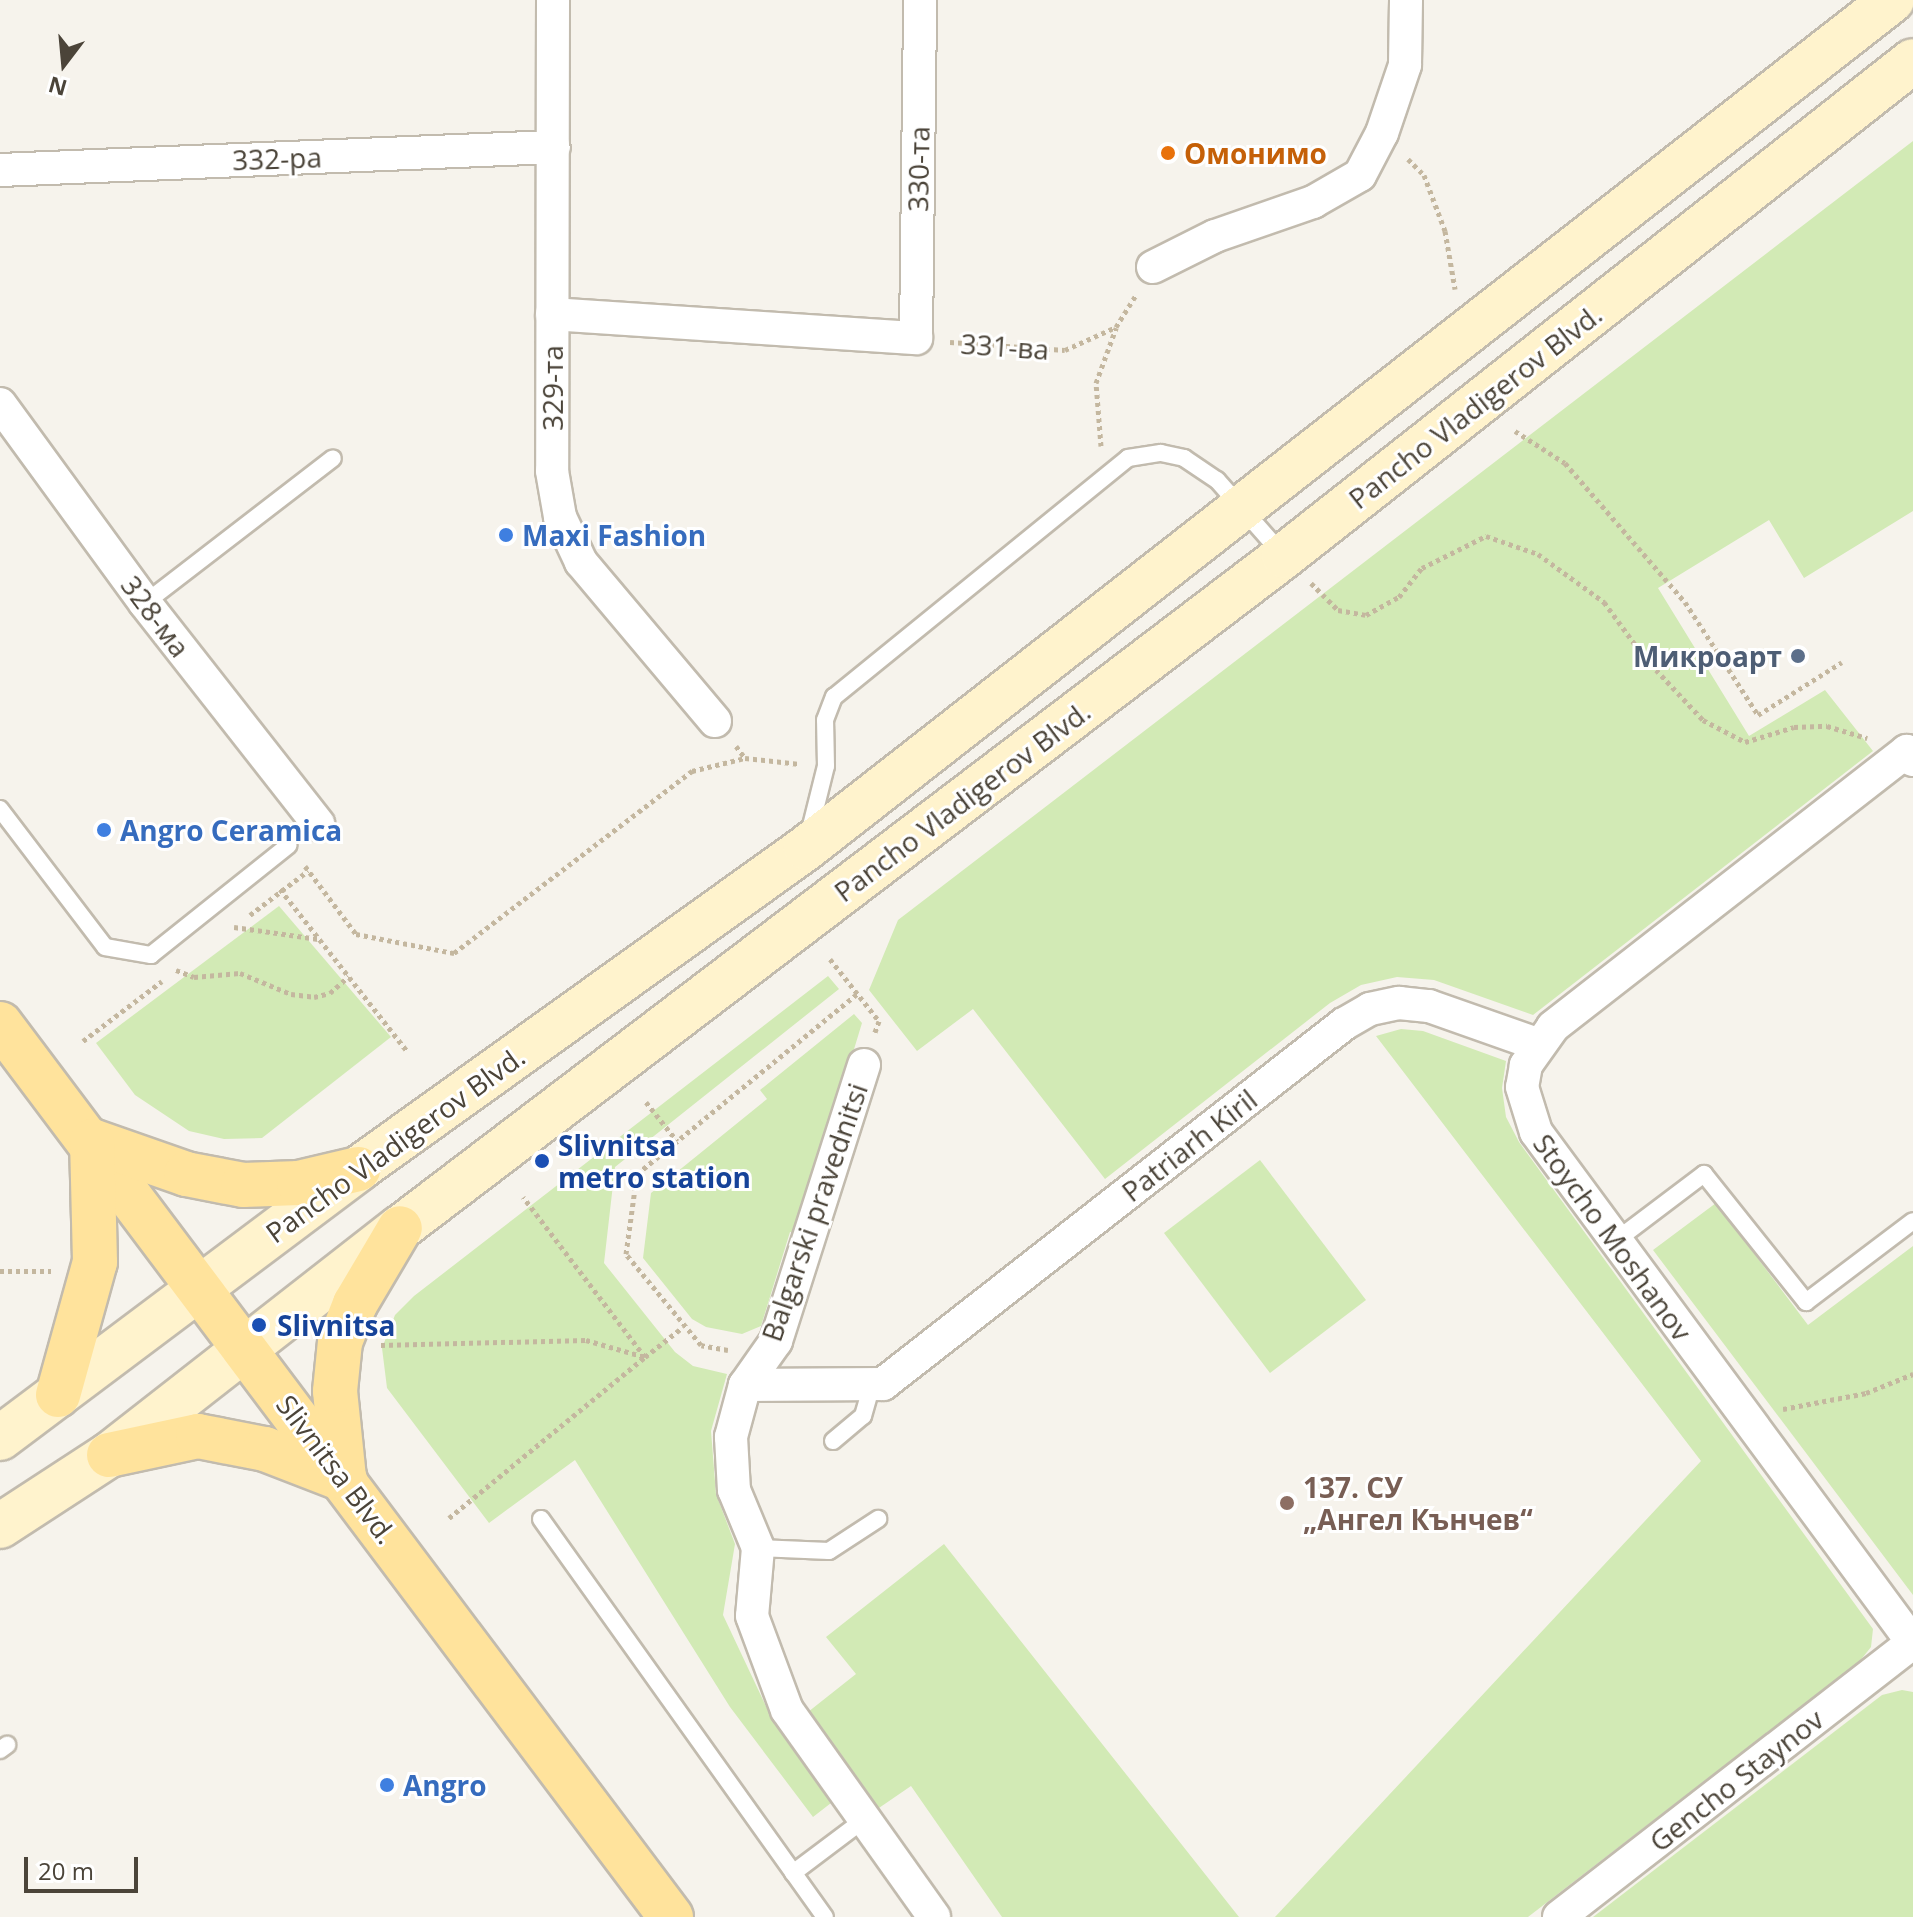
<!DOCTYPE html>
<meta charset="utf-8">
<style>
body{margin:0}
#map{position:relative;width:1913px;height:1917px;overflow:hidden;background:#f6f3ec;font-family:"Open Sans",sans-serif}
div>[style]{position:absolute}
.green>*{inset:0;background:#d2eab5}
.path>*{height:5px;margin-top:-2.5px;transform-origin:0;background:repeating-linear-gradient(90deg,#c4b79f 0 4px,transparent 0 8px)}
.roads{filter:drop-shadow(2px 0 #c2bbae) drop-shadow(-2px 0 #c2bbae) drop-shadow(0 2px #c2bbae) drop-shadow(0 -2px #c2bbae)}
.lane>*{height:16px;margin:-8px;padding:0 8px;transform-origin:8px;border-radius:8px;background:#fff}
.street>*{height:32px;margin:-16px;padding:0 16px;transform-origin:16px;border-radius:16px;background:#fff}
.secondary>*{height:44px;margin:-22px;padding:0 22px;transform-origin:22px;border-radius:22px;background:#fff3cd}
.primary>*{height:44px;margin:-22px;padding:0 22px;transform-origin:22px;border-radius:22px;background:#ffe39c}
.dots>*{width:22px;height:22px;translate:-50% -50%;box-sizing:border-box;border:4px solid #fff;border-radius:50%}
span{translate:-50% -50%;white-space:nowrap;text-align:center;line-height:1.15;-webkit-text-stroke:6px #fff;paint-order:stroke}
.food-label{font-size:28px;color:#c56008;font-weight:700}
.left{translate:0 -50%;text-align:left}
.street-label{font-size:28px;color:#4b4439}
.shop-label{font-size:28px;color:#366cbe;font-weight:700}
.service-label{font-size:28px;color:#4e5e75;font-weight:700}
.right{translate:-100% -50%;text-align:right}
.transit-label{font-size:28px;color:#164399;font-weight:700}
.education-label{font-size:28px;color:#785e54;font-weight:700}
.north{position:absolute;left:24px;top:24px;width:80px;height:80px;-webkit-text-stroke:6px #fff;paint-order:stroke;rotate:196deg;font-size:22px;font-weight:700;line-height:32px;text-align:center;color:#4b4439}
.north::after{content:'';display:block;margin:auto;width:28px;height:36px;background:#4b4439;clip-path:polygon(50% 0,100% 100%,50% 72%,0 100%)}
.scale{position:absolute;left:24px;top:1857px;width:114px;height:36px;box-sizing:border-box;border:4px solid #4b4439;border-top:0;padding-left:10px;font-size:24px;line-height:28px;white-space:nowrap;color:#4b4439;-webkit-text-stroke:6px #fff;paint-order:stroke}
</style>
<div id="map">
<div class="green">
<i style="clip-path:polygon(1913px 141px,1913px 511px,1804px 578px,1769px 520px,1658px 588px,1749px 736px,1825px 690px,1873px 751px,1533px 1015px,1434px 980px,1397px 977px,1361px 985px,1330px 1003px,1105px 1179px,973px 1009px,917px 1051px,869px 990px,898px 920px)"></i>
<i style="clip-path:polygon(279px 906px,391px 1037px,262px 1138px,224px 1139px,189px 1131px,135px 1095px,96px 1043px)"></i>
<i style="clip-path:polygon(828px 976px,839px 989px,615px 1167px,604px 1263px,675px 1352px,693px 1366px,727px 1374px,711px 1431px,716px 1494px,735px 1544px,723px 1615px,772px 1719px,831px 1803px,813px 1817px,730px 1707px,575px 1460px,489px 1523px,387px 1388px,382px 1348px,395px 1315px,414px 1296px)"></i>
<i style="clip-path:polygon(854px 1014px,862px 1023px,798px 1233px,790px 1232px,761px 1326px,742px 1334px,706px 1327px,692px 1319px,643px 1258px,651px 1193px,767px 1099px,760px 1090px)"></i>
<i style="clip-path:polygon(1401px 1029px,1423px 1031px,1506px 1061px,1502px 1088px,1506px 1117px,1519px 1142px,1873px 1629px,1871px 1647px,1859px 1662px,1528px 1917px,1275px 1917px,1701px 1461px,1376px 1036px)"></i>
<i style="clip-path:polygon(1260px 1160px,1366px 1300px,1270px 1373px,1164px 1233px)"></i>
<i style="clip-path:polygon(1716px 1203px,1808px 1325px,1913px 1246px,1913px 1595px,1653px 1250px)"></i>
<i style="clip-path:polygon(944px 1544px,1239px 1917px,1002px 1917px,911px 1786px,876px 1810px,808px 1712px,856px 1674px,826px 1637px)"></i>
<i style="clip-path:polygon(1902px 1690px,1913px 1692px,1913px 1917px,1593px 1917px,1882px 1695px)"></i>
</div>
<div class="path">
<i style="left:1408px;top:159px;width:23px;rotate:45deg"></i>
<i style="left:1424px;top:175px;width:60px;rotate:69.4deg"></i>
<i style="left:1445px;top:231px;width:59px;rotate:80.2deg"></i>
<i style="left:950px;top:342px;width:115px;rotate:4deg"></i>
<i style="left:1065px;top:350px;width:56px;rotate:-24.3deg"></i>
<i style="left:1116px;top:327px;width:38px;rotate:-58deg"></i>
<i style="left:1515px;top:431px;width:59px;rotate:32.6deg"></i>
<i style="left:1565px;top:463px;width:184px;rotate:49.2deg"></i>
<i style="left:1685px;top:602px;width:135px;rotate:57.1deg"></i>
<i style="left:1758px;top:715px;width:99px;rotate:-32.2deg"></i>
<i style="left:1101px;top:446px;width:63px;rotate:-94.5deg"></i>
<i style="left:1096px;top:383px;width:59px;rotate:-70deg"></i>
<i style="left:1311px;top:583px;width:38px;rotate:45deg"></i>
<i style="left:1338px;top:610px;width:28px;rotate:10deg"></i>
<i style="left:1366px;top:615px;width:38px;rotate:-29deg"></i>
<i style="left:1399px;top:597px;width:37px;rotate:-52deg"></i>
<i style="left:1422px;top:568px;width:72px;rotate:-26.6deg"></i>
<i style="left:1486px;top:536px;width:55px;rotate:19.1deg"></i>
<i style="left:1538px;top:554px;width:82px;rotate:36deg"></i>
<i style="left:1604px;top:602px;width:69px;rotate:53.8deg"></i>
<i style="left:1645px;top:658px;width:85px;rotate:46.9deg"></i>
<i style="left:1703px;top:720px;width:47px;rotate:27.6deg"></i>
<i style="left:1745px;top:742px;width:51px;rotate:-17deg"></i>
<i style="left:1794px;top:727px;width:33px;rotate:-2deg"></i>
<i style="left:1827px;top:726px;width:42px;rotate:16.7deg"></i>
<i style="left:736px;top:746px;width:15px;rotate:53deg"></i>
<i style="left:745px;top:758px;width:55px;rotate:6.2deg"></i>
<i style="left:305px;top:866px;width:85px;rotate:53.1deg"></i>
<i style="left:356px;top:934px;width:100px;rotate:11deg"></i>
<i style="left:454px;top:953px;width:300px;rotate:-37.4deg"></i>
<i style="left:692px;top:771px;width:55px;rotate:-13.8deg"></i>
<i style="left:280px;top:889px;width:206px;rotate:51.9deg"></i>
<i style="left:250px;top:915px;width:73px;rotate:-37.2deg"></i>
<i style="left:234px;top:927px;width:85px;rotate:8.1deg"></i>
<i style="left:830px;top:959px;width:79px;rotate:51.7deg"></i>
<i style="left:879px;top:1021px;width:12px;rotate:110deg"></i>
<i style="left:176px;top:970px;width:19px;rotate:21deg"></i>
<i style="left:194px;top:977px;width:46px;rotate:-5deg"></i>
<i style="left:240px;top:973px;width:55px;rotate:22.4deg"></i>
<i style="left:291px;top:994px;width:23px;rotate:7deg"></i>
<i style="left:314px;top:997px;width:16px;rotate:-14deg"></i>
<i style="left:330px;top:993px;width:25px;rotate:-42deg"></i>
<i style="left:83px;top:1041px;width:99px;rotate:-37.2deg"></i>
<i style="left:646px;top:1102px;width:50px;rotate:51.5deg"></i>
<i style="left:0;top:1271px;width:51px"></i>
<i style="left:381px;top:1345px;width:205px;rotate:-1.4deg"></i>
<i style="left:586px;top:1340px;width:61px;rotate:16.1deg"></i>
<i style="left:645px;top:1357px;width:48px;rotate:-38.3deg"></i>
<i style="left:728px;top:1350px;width:27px;rotate:-170deg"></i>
<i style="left:701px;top:1345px;width:118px;rotate:-129.5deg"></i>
<i style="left:626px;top:1254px;width:81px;rotate:-82.2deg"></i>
<i style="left:637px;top:1174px;width:286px;rotate:-39.3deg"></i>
<i style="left:1783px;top:1409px;width:85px;rotate:-10.9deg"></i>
<i style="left:1866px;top:1393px;width:51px;rotate:-22deg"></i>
<i style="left:449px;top:1518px;width:254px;rotate:-39.4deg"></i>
<i style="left:645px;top:1357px;width:201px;rotate:-127.3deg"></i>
</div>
<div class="roads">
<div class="lane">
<i style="left:145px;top:603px;width:237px;rotate:-37.6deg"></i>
<i style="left:0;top:809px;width:173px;rotate:52.7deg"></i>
<i style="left:105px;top:947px;width:47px;rotate:9.9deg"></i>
<i style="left:151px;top:955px;width:176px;rotate:-38.6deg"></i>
<i style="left:809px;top:834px;width:70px;rotate:-76deg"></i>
<i style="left:826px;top:766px;width:46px;rotate:-91.2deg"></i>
<i style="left:825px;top:720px;width:25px;rotate:-69deg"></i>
<i style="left:834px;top:697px;width:379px;rotate:-39.1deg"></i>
<i style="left:1128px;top:458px;width:33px;rotate:-9deg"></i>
<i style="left:1161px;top:453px;width:24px;rotate:12deg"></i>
<i style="left:1184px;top:458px;width:40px;rotate:34deg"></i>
<i style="left:1217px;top:480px;width:100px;rotate:48.7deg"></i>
<i style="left:1614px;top:1242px;width:113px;rotate:-37.1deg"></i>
<i style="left:1704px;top:1174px;width:164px;rotate:51.4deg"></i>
<i style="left:1806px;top:1302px;width:134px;rotate:-37.1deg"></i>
<i style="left:833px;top:1441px;width:39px;rotate:-40deg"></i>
<i style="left:863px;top:1416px;width:29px;rotate:-74deg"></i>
<i style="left:541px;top:1519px;width:489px;rotate:54.5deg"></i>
<i style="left:758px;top:1548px;width:71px;rotate:2.4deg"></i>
<i style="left:829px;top:1551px;width:59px;rotate:-33.1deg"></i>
<i style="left:0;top:1750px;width:9px;rotate:-36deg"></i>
<i style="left:793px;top:1873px;width:90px;rotate:-36.9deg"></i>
</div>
<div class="street">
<i style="left:553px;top:0;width:471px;rotate:90.1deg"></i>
<i style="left:552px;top:471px;width:47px;rotate:80.1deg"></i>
<i style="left:560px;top:517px;width:50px;rotate:65deg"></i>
<i style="left:581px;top:562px;width:208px;rotate:49.9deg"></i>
<i style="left:0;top:170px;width:554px;rotate:-2.38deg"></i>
<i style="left:1153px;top:267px;width:69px;rotate:-26.6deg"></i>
<i style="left:1215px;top:236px;width:104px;rotate:-19.1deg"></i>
<i style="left:1313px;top:202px;width:54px;rotate:-29.9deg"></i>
<i style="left:1360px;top:175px;width:47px;rotate:-62.4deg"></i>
<i style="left:1382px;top:133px;width:72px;rotate:-71.3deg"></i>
<i style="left:1405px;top:65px;width:65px;rotate:-89.1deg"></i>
<i style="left:552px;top:314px;width:365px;rotate:3.8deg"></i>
<i style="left:916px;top:338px;width:338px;rotate:-89.3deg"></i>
<i style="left:0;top:404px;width:246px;rotate:53.9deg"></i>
<i style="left:145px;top:603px;width:281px;rotate:51.9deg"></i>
<i style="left:1913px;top:760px;width:11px;rotate:-124deg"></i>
<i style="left:1907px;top:751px;width:449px;rotate:142.1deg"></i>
<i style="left:1553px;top:1027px;width:47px;rotate:125.4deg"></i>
<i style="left:1526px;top:1065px;width:22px;rotate:100deg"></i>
<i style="left:1522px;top:1087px;width:47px;rotate:72.7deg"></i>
<i style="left:1536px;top:1132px;width:635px;rotate:53.58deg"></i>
<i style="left:864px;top:1065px;width:290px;rotate:107.7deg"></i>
<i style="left:776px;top:1341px;width:54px;rotate:125.2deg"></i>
<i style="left:745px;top:1385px;width:54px;rotate:105.1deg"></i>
<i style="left:731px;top:1437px;width:53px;rotate:86.8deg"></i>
<i style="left:734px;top:1490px;width:63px;rotate:67.5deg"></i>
<i style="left:758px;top:1548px;width:68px;rotate:95deg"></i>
<i style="left:752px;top:1616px;width:100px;rotate:69.6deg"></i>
<i style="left:787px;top:1710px;width:254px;rotate:54.6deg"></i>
<i style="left:745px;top:1385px;width:138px;rotate:-0.4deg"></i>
<i style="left:883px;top:1384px;width:585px;rotate:-37.99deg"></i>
<i style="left:1344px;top:1024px;width:30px;rotate:-30deg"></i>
<i style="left:1370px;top:1009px;width:30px;rotate:-12deg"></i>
<i style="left:1399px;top:1003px;width:30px;rotate:6deg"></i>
<i style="left:1429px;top:1006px;width:114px;rotate:19.4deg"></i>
<i style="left:1559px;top:1917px;width:448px;rotate:-37.8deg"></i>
</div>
<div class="secondary">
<i style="left:0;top:1438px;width:448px;rotate:-36.9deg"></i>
<i style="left:358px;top:1169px;width:551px;rotate:-35.62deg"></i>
<i style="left:806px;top:848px;width:1378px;rotate:-37.98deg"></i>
<i style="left:0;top:1526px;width:130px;rotate:-33.1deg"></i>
<i style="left:109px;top:1455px;width:369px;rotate:-38deg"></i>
<i style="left:400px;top:1228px;width:1110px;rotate:-37.24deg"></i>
<i style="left:1284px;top:556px;width:800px;rotate:-38.2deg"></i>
</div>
<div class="primary">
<i style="left:0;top:1024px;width:1117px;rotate:53.08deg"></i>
<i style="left:92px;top:1141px;width:100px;rotate:19.3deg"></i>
<i style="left:186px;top:1174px;width:58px;rotate:10.9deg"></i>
<i style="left:243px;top:1185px;width:56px;rotate:-2deg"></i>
<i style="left:299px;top:1183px;width:61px;rotate:-13.3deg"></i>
<i style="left:58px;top:1395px;width:138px;rotate:-74.5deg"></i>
<i style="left:95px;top:1262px;width:121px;rotate:-91.4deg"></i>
<i style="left:109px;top:1455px;width:91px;rotate:-12.1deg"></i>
<i style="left:198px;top:1436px;width:68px;rotate:11deg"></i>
<i style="left:265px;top:1449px;width:86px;rotate:21.2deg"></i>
<i style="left:344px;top:1478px;width:87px;rotate:-95.9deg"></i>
<i style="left:335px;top:1391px;width:49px;rotate:-84.2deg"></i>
<i style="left:340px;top:1342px;width:41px;rotate:-68.5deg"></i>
<i style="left:355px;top:1304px;width:88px;rotate:-59.4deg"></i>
</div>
</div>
<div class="dots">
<i style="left:1168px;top:153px;background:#e8710a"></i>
<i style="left:506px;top:535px;background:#3f7fe0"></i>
<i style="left:1798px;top:656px;background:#5c6f8a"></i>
<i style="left:104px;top:830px;background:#3f7fe0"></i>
<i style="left:542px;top:1161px;background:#1a4fb4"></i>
<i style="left:259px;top:1325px;background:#1a4fb4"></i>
<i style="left:1287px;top:1503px;background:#8d6e63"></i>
<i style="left:387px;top:1785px;background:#3f7fe0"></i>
</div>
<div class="food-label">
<span class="left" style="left:1184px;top:153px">Омонимо</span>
</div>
<div class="street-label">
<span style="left:277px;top:158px;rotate:-2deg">332-ра</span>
<span style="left:918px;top:169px;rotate:-89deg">330-та</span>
<span style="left:1005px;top:346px;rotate:4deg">331-ва</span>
<span style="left:552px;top:388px;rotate:-90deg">329-та</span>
<span style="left:1475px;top:406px;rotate:-38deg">Pancho Vladigerov Blvd.</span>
<span style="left:156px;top:616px;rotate:53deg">328-ма</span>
<span style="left:962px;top:801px;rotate:-37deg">Pancho Vladigerov Blvd.</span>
<span style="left:395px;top:1144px;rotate:-36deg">Pancho Vladigerov Blvd.</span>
<span style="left:1189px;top:1145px;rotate:-38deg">Patriarh Kiril</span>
<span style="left:814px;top:1212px;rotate:-71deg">Balgarski pravednitsi</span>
<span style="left:1613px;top:1237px;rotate:54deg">Stoycho Moshanov</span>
<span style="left:337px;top:1469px;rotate:53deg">Slivnitsa Blvd.</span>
<span style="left:1736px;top:1780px;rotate:-38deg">Gencho Staynov</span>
</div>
<div class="shop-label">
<span class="left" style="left:522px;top:535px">Maxi Fashion</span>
<span class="left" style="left:120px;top:830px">Angro Ceramica</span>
<span class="left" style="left:403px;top:1785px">Angro</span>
</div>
<div class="service-label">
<span class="right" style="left:1782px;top:656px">Микроарт</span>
</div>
<div class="transit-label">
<span class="left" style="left:558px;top:1161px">Slivnitsa<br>metro station</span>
<span class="left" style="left:277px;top:1325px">Slivnitsa</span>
</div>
<div class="education-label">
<span class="left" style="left:1303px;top:1503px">137. СУ<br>„Ангел Кънчев“</span>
</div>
<div class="north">N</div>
<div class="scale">20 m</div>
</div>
